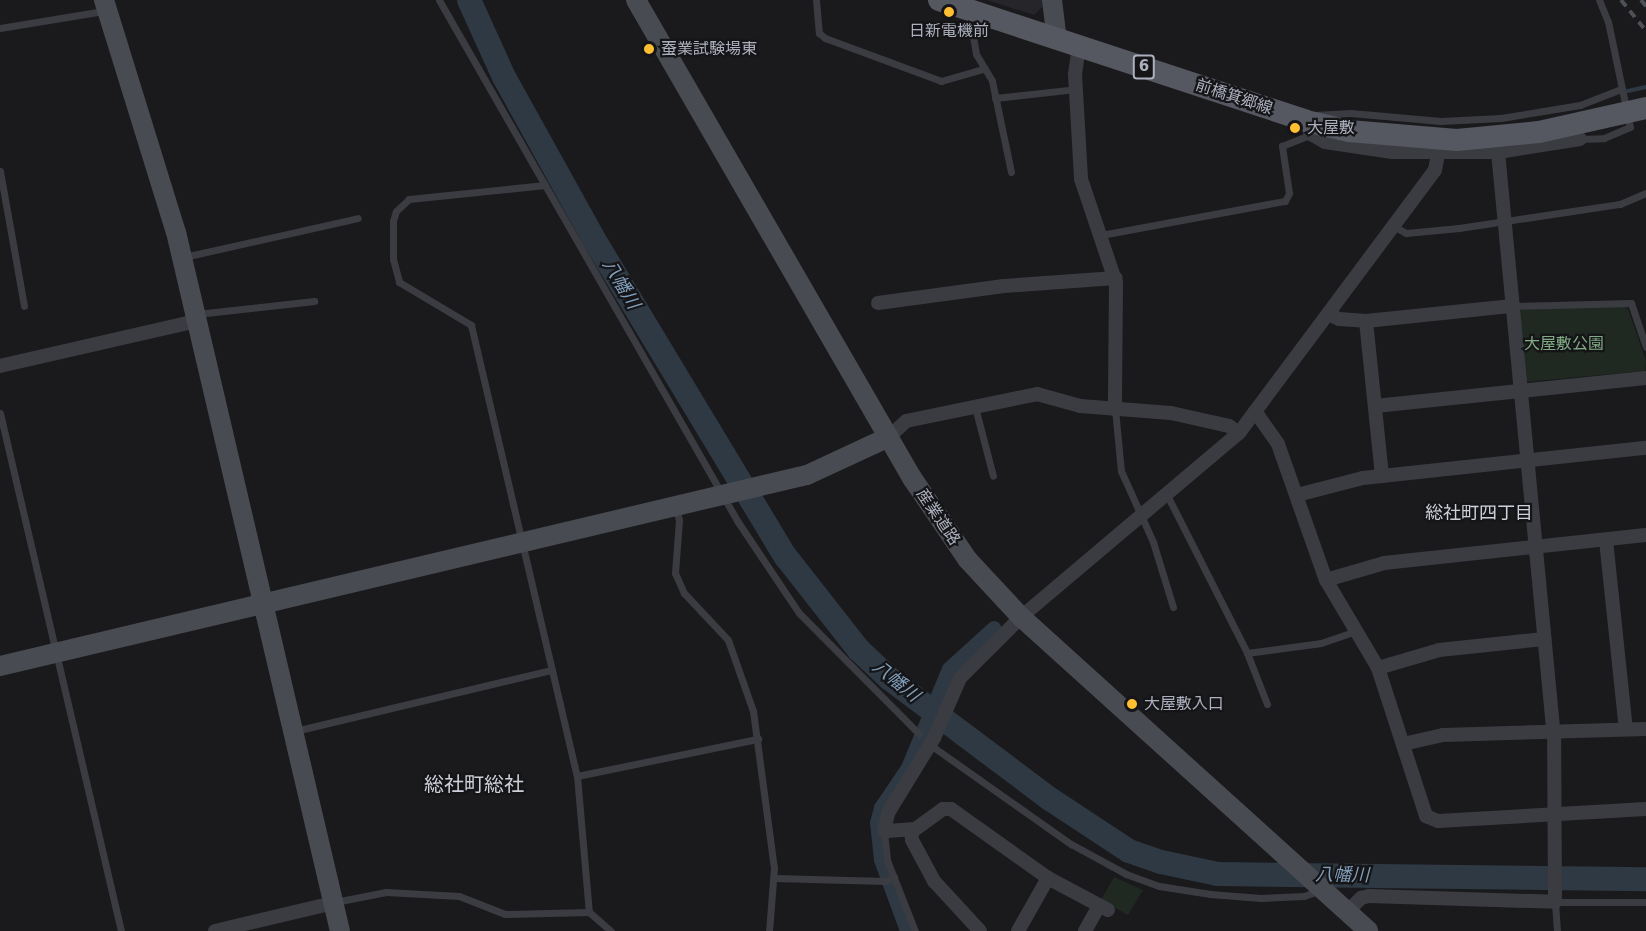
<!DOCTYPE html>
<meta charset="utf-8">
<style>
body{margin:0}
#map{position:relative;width:1646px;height:931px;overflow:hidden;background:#1a1a1d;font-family:"DejaVu Sans","Noto Sans JP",sans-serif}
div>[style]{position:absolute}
.built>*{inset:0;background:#26262a}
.green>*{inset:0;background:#1f2921}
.stream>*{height:4px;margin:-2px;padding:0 2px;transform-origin:2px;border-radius:2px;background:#2e3943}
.canal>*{height:14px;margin:-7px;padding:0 7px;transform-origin:7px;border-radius:7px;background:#2e3943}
.river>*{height:24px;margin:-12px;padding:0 12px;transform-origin:12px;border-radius:12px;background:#2e3943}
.lane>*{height:7px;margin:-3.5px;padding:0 3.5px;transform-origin:3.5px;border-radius:3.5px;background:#3b3c42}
.street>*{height:14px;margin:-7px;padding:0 7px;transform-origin:7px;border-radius:7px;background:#3b3c42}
.secondary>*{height:20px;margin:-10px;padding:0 10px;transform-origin:10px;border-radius:10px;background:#484b52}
.primary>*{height:22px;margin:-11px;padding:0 11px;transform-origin:11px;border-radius:11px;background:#565861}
.rail>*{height:4px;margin-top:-2px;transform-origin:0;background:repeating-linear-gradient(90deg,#4d5057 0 8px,transparent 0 14px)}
.primary-bridge>*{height:22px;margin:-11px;padding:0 11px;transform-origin:11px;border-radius:11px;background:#565861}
.dots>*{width:16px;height:16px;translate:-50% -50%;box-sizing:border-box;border:3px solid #151518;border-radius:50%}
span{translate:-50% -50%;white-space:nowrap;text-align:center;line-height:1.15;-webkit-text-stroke:4.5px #151518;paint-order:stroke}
.shield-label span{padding:2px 4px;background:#151518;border:2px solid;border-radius:4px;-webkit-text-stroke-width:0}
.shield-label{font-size:15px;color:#acb0bd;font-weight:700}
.poi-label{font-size:16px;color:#acb0bd}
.left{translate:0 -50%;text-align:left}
.street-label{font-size:16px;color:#acb0bd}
.park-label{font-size:16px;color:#81aa85}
.water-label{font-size:18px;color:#809eba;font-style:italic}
.neighbourhood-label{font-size:18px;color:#cdd0d9}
.quarter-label{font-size:20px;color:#cdd0d9}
</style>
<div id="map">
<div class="built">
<i style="clip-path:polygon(987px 0,1042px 0,1043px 6px,1034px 15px)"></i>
</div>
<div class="green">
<i style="clip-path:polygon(1622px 305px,1628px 309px,1646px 361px,1645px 371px,1524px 382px,1516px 315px,1522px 310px)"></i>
<i style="clip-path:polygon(1114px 877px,1143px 890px,1128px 915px,1101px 900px)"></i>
</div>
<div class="stream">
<i style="left:1628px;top:91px;width:18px;rotate:-13deg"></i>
</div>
<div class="canal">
<i style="left:907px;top:931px;width:76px;rotate:-110.1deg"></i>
<i style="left:881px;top:860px;width:37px;rotate:-96deg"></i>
<i style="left:877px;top:823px;width:16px;rotate:-75deg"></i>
<i style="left:881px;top:808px;width:48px;rotate:-56deg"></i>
<i style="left:908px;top:768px;width:107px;rotate:-67.5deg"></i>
<i style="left:949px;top:669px;width:61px;rotate:-42.3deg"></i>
</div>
<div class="river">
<i style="left:469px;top:0;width:85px;rotate:65.6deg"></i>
<i style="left:504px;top:77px;width:182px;rotate:61deg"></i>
<i style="left:592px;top:236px;width:375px;rotate:58.9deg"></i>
<i style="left:786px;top:557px;width:118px;rotate:51.9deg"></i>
<i style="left:859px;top:650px;width:42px;rotate:43.1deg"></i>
<i style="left:890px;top:679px;width:200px;rotate:36.9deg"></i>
<i style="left:1050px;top:799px;width:95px;rotate:33.4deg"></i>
<i style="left:1129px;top:851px;width:34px;rotate:19deg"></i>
<i style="left:1161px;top:862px;width:58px;rotate:11.9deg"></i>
<i style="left:1218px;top:874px;width:428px;rotate:0.7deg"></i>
</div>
<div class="lane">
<i style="left:439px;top:0;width:602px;rotate:60.2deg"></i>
<i style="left:738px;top:522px;width:110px;rotate:56.2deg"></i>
<i style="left:799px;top:613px;width:170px;rotate:45.2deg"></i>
<i style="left:816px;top:0;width:33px;rotate:85deg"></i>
<i style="left:819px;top:33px;width:8px;rotate:40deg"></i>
<i style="left:825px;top:38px;width:124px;rotate:20.3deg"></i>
<i style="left:941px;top:81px;width:44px;rotate:-15.9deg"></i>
<i style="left:969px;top:13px;width:42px;rotate:80.3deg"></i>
<i style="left:976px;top:54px;width:31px;rotate:59deg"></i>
<i style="left:992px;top:81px;width:93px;rotate:78.2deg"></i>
<i style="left:0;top:28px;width:105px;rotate:-9.3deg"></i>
<i style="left:995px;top:98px;width:81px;rotate:-6.3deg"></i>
<i style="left:1314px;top:115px;width:37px;rotate:-3deg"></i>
<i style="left:1351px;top:113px;width:90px;rotate:5.1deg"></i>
<i style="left:1441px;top:121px;width:60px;rotate:-2.9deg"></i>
<i style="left:1501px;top:118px;width:80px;rotate:-9.3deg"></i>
<i style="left:1580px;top:105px;width:44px;rotate:-21.3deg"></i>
<i style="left:1580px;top:139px;width:24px;rotate:-2deg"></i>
<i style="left:1604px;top:138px;width:28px;rotate:-23deg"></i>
<i style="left:1630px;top:127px;width:107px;rotate:-101.8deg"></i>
<i style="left:1608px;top:22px;width:24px;rotate:-112deg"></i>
<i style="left:0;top:171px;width:137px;rotate:79.9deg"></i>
<i style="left:545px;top:185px;width:137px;rotate:174.1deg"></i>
<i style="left:409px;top:199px;width:18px;rotate:137deg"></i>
<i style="left:396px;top:211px;width:10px;rotate:107deg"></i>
<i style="left:393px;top:221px;width:38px;rotate:90deg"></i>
<i style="left:393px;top:259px;width:24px;rotate:75deg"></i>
<i style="left:399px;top:282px;width:84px;rotate:30.8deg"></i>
<i style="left:471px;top:325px;width:463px;rotate:76.8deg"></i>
<i style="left:577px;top:776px;width:137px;rotate:85deg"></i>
<i style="left:1393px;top:226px;width:15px;rotate:28deg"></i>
<i style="left:1406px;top:233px;width:53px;rotate:-5.4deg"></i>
<i style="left:1459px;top:228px;width:163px;rotate:-8.5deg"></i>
<i style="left:1620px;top:204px;width:28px;rotate:-23deg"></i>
<i style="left:1101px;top:235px;width:187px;rotate:-10.5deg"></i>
<i style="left:1285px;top:201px;width:9px;rotate:-63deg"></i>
<i style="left:1289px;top:193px;width:48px;rotate:-98.5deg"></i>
<i style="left:1282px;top:146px;width:31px;rotate:-22deg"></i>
<i style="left:184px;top:257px;width:178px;rotate:-12.6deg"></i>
<i style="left:1512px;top:306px;width:119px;rotate:-1.4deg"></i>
<i style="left:1631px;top:303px;width:46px;rotate:71.2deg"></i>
<i style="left:197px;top:314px;width:118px;rotate:-6.3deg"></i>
<i style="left:975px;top:407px;width:71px;rotate:75.4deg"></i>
<i style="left:1115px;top:409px;width:62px;rotate:84.5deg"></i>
<i style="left:1121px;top:471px;width:78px;rotate:65.7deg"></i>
<i style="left:1153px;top:542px;width:68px;rotate:72.9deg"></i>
<i style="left:0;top:413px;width:532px;rotate:76.85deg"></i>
<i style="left:1166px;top:493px;width:179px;rotate:63.1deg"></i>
<i style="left:1247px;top:653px;width:55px;rotate:68.6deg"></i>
<i style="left:676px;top:509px;width:11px;rotate:75deg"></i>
<i style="left:679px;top:520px;width:53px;rotate:94.3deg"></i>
<i style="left:675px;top:573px;width:22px;rotate:66deg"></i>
<i style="left:684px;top:593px;width:64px;rotate:46.9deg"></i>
<i style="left:728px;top:640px;width:75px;rotate:70.6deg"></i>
<i style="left:753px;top:711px;width:158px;rotate:82.4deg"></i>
<i style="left:774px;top:868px;width:63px;rotate:94.5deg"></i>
<i style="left:1247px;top:653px;width:75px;rotate:-7.7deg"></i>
<i style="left:1321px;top:643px;width:37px;rotate:-19deg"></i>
<i style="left:295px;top:731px;width:264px;rotate:-13.4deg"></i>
<i style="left:929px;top:744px;width:174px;rotate:35.2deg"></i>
<i style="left:1071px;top:844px;width:63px;rotate:28.6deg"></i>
<i style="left:1126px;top:874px;width:35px;rotate:20deg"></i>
<i style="left:1159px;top:886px;width:52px;rotate:8.9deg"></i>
<i style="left:1210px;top:894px;width:51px;rotate:4.5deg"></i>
<i style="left:1261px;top:898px;width:43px;rotate:-2.7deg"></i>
<i style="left:1304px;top:896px;width:15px;rotate:-20deg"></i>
<i style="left:577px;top:776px;width:185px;rotate:-11.6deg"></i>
<i style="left:884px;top:831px;width:29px;rotate:84deg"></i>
<i style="left:887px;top:860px;width:76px;rotate:68.5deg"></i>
<i style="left:774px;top:878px;width:111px;rotate:1.5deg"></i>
<i style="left:885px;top:881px;width:10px;rotate:-24deg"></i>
<i style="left:335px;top:902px;width:52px;rotate:-11.1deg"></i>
<i style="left:386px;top:892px;width:73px;rotate:3.1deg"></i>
<i style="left:459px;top:896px;width:49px;rotate:21.4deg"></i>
<i style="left:505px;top:914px;width:84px;rotate:-1.4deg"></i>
<i style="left:589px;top:912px;width:29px;rotate:41deg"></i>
<i style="left:1557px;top:931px;width:29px;rotate:-94deg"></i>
<i style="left:1555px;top:902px;width:91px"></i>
</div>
<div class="street">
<i style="left:1079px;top:46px;width:28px;rotate:98deg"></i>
<i style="left:1075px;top:74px;width:105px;rotate:86.7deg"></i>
<i style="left:1081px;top:179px;width:110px;rotate:71.4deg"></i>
<i style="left:1116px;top:283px;width:126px;rotate:90.5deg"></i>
<i style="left:1306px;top:121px;width:14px;rotate:69deg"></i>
<i style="left:1311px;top:134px;width:16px;rotate:30deg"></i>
<i style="left:1325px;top:142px;width:68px;rotate:8.5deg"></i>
<i style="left:1392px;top:152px;width:106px"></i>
<i style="left:1498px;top:152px;width:83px;rotate:-9deg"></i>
<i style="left:878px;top:303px;width:127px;rotate:-7.7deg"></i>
<i style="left:1004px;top:286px;width:112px;rotate:-4.1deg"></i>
<i style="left:1328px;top:314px;width:12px;rotate:24deg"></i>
<i style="left:1339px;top:319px;width:27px;rotate:4deg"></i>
<i style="left:1366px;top:321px;width:145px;rotate:-5.9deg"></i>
<i style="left:1366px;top:321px;width:156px;rotate:84.1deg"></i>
<i style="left:0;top:366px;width:201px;rotate:-12.9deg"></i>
<i style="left:1375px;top:406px;width:272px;rotate:-5.9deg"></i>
<i style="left:1255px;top:411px;width:40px;rotate:55.1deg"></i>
<i style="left:1278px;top:444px;width:144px;rotate:70.6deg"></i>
<i style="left:1326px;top:580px;width:102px;rotate:59.4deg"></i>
<i style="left:1378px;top:668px;width:156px;rotate:72deg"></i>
<i style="left:1426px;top:816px;width:13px;rotate:23deg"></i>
<i style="left:1438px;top:821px;width:208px;rotate:-3.3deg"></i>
<i style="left:889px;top:437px;width:23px;rotate:-43deg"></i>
<i style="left:906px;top:421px;width:134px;rotate:-11.6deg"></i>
<i style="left:1037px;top:394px;width:45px;rotate:15.6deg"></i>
<i style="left:1080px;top:406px;width:91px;rotate:4.4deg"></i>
<i style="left:1171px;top:413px;width:59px;rotate:12.6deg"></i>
<i style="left:1229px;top:426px;width:12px;rotate:35deg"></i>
<i style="left:1297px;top:495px;width:68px;rotate:-14.4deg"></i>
<i style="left:1363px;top:478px;width:285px;rotate:-6.1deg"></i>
<i style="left:1606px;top:540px;width:190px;rotate:84deg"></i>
<i style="left:1326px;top:580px;width:60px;rotate:-16.3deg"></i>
<i style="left:1384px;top:563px;width:263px;rotate:-6.1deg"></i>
<i style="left:1378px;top:668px;width:64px;rotate:-16.4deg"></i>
<i style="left:1439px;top:650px;width:106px;rotate:-6deg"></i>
<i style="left:1403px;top:744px;width:41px;rotate:-12.7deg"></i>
<i style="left:1443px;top:735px;width:203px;rotate:-1.7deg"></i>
<i style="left:911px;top:830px;width:10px;rotate:84deg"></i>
<i style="left:912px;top:840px;width:47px;rotate:61.8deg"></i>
<i style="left:934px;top:881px;width:68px;rotate:47.4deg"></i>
<i style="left:1048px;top:878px;width:68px;rotate:28.1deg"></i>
<i style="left:1347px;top:912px;width:20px;rotate:-45deg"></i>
<i style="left:1361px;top:898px;width:8px;rotate:-14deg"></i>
<i style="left:1369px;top:896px;width:186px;rotate:1.8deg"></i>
<i style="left:1555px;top:902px;width:164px;rotate:-90.3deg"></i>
<i style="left:1554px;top:738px;width:589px;rotate:-95.46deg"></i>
<i style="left:215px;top:931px;width:121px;rotate:-13.3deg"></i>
<i style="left:1018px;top:931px;width:61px;rotate:-60.5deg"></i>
<i style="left:1048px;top:878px;width:119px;rotate:-144.6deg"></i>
<i style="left:951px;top:809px;width:8px;rotate:180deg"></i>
<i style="left:943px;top:809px;width:34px;rotate:144deg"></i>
<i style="left:915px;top:829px;width:31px;rotate:176deg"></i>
<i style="left:884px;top:831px;width:18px;rotate:-77deg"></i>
<i style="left:888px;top:813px;width:88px;rotate:-58.5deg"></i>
<i style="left:934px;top:738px;width:65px;rotate:-66.6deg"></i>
<i style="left:960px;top:678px;width:86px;rotate:-45deg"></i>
<i style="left:1021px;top:617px;width:285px;rotate:-40.2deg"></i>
<i style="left:1239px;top:433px;width:328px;rotate:-53.3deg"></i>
<i style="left:1435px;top:170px;width:15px;rotate:-79deg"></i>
<i style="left:1085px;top:931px;width:29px;rotate:-61deg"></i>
</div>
<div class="secondary">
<i style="left:104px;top:0;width:243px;rotate:72.8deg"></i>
<i style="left:176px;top:232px;width:718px;rotate:76.8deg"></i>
<i style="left:636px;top:0;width:552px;rotate:60deg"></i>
<i style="left:912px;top:478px;width:99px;rotate:55.7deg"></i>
<i style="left:968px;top:560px;width:78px;rotate:47.1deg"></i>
<i style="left:1021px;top:617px;width:468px;rotate:42.1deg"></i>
<i style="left:1052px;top:0;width:39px;rotate:83deg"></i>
<i style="left:0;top:666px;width:829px;rotate:-13.32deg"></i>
<i style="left:807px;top:475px;width:90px;rotate:-24.9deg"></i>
</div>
<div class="primary">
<i style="left:939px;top:0;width:386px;rotate:18.2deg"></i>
<i style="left:1306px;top:121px;width:44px;rotate:13.1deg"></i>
<i style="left:1349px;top:131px;width:108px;rotate:4.8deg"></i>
<i style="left:1457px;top:140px;width:82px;rotate:-5.6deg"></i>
</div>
<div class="rail">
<i style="left:1621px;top:0;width:40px;rotate:51deg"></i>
<i style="left:1641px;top:0;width:8px;rotate:50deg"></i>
</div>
<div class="primary-bridge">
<i style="left:1539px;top:132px;width:110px;rotate:-12.6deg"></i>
</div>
<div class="dots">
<i style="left:949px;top:12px;background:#ffbf30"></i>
<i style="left:649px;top:49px;background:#ffbf30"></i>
<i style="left:1295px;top:128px;background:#ffbf30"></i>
<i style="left:1132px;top:704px;background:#ffbf30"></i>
</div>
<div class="shield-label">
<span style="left:1144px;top:67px">6</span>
</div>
<div class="poi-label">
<span style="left:949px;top:31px">日新電機前</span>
<span class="left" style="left:661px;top:49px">蚕業試験場東</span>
<span class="left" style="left:1307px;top:128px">大屋敷</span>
<span class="left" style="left:1144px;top:704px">大屋敷入口</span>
</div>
<div class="street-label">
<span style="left:1234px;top:97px;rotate:18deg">前橋箕郷線</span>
<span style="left:938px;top:517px;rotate:56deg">産業道路</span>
</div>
<div class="park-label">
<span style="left:1564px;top:344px">大屋敷公園</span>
</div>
<div class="water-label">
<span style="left:621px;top:284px;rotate:59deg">八幡川</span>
<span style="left:896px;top:681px;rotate:39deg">八幡川</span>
<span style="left:1342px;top:875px;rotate:1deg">八幡川</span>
</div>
<div class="neighbourhood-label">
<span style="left:1479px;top:513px">総社町四丁目</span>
</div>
<div class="quarter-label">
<span style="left:474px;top:784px">総社町総社</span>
</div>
</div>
